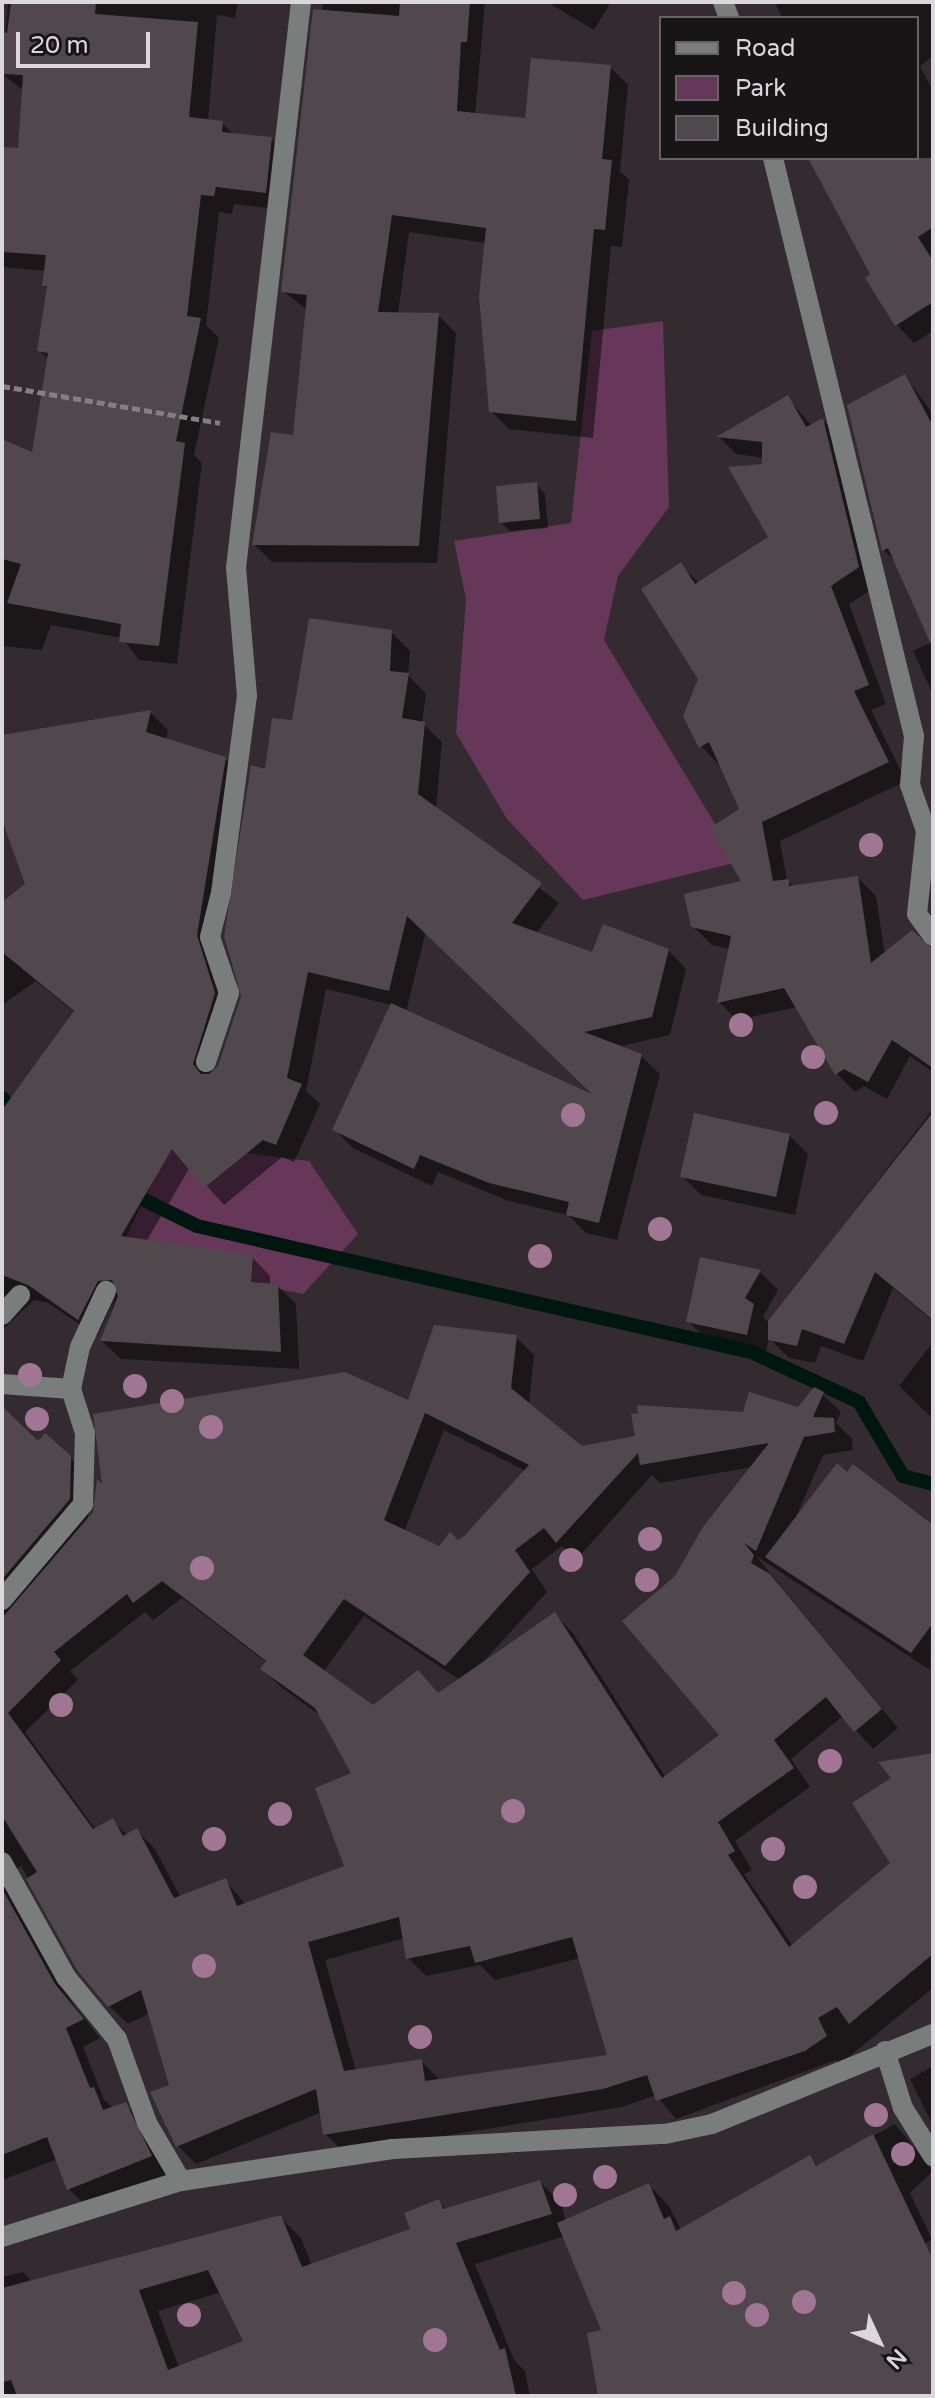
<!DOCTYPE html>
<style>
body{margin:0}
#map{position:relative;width:935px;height:2398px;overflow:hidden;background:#332b30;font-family:"Varela Round",sans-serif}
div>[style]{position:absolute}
.green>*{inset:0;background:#67375a}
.shadow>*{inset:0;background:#0007}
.stream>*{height:14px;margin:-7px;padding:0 7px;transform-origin:7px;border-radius:7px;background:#001710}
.building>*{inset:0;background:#51484e}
.path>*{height:5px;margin-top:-2.5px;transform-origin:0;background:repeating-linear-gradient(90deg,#857f83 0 8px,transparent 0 12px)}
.minor>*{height:20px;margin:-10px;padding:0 10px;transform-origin:10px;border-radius:10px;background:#797e7c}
.trees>*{width:24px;height:24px;margin:-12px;border-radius:50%;background:#a07694}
span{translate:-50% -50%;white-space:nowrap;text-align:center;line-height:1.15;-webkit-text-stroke:8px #181517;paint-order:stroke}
.frame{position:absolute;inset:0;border:4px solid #dcd7db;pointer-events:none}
.legend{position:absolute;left:659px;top:16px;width:260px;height:144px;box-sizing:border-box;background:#181517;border:2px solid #666365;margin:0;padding:10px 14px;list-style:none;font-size:24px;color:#dcd7db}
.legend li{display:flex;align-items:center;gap:16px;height:40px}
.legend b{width:40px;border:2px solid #666365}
.north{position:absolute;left:839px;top:2302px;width:80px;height:80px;-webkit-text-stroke:6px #181517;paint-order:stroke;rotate:134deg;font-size:22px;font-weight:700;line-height:32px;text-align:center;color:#dcd7db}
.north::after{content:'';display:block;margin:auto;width:28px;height:36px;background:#dcd7db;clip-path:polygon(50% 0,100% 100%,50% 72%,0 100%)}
.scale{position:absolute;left:16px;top:32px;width:134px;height:36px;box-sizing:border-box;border:4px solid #dcd7db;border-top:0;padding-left:10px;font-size:24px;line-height:28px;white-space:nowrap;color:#dcd7db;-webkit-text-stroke:6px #181517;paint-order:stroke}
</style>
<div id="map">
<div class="green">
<i style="clip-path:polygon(663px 321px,669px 507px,618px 576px,604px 640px,738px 862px,583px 900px,507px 819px,456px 733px,466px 599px,454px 541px,571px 523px,592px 331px)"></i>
<i style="clip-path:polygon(176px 1133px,224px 1150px,309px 1161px,358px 1234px,303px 1294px,117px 1256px)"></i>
</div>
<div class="shadow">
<i style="clip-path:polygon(8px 2px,238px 2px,235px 18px,217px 15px,208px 121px,222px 123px,234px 135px,271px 139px,290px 157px,284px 210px,234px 204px,232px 214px,219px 212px,206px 325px,219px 338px,194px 455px,202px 463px,177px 664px,139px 660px,122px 638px,51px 625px,42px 650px,2px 646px,2px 442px,34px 455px,49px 360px,39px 350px,49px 290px,44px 285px,46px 271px,2px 267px,2px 149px,20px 150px,24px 91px,2px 74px)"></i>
<i style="clip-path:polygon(323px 2px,485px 2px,475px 115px,527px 120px,610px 67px,628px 85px,620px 171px,629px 180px,622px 247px,611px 246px,593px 438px,509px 429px,491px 411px,486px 243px,409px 232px,398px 314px,438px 315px,456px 333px,437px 563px,272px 562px,254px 544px,295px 438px,307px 310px,283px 291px)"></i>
<i style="clip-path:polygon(547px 2px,611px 2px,594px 30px)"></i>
<i style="clip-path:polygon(775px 2px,933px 2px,933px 56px,920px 66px,933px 91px,933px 331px,914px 343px,897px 325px,810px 158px,917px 158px,917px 18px,782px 18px)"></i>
<i style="clip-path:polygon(905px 376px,933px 414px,933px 695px,913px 651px,932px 642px,896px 563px,884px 550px,849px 406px)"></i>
<i style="clip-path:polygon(788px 398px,812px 426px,823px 420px,841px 438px,877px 586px,849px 604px,886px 704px,871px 710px,906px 781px,780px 841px,787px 880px,794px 887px,858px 878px,876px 896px,885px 955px,933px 949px,933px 1072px,910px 1056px,887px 1099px,864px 1086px,855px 1092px,837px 1074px,797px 1007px,737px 1020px,719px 1002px,730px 949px,712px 945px,693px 926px,744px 882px,742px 809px,719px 765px,701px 746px,700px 678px,681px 565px,700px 584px,771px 538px,764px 458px,736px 454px,719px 437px)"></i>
<i style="clip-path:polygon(536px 484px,545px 494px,548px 528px,510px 531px,501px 522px)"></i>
<i style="clip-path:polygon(evenodd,391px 632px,410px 651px,408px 675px,426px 694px,422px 723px,442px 742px,436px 809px,559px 903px,536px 934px,593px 955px,668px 950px,686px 969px,670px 1035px,617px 1047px,641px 1056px,660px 1074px,617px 1240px,586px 1233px,568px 1215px,509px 1201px,438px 1172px,432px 1186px,353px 1148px,335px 1130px,392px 1005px,326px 989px,306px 1091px,320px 1104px,294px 1162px,282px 1157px,224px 1205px,190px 1167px,146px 1242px,252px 1257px,270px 1276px,270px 1286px,278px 1286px,296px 1304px,299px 1369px,121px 1359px,102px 1341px,115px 1298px,97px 1336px,48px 1303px,34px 1300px,2px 1330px,2px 1112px,75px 1013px,36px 981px,2px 1005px,2px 905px,27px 885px,8px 830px,2px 831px,2px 737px,150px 712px,168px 730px,166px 740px,225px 759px,243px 777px,215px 954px,233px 1013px,213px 1071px,220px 1068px,243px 997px,266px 772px,294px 722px,391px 632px,426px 931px,599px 1099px,406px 1012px,426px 931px)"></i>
<i style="clip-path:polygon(933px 1109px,933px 1321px,893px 1288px,863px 1361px,821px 1346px,815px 1363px,789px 1358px,769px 1338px,766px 1353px,707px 1340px,688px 1321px,702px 1259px,760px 1272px,778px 1290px,763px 1317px,769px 1322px)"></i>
<i style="clip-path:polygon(789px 1135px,808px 1154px,795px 1215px,701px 1195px,682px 1176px)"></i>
<i style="clip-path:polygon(evenodd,516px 1337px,534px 1355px,529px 1405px,581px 1448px,744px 1414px,799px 1409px,822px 1394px,841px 1412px,836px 1423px,852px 1439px,853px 1450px,823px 1455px,796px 1517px,847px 1475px,933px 1528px,930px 1670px,756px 1556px,898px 1728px,873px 1749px,843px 1716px,791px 1759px,810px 1787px,735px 1841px,752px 1870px,744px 1874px,793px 1946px,892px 1863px,933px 1755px,933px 1988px,840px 2064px,836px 2060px,676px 2119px,656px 2095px,622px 2107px,344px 2152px,325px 2134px,322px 2112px,196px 2164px,178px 2146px,171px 2086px,150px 2013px,128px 2024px,109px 2006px,78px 1969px,21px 1866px,8px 1874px,8px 1888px,73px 2004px,100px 2038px,83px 2047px,104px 2100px,112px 2107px,125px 2104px,143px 2122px,168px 2175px,87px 2207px,69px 2189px,58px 2159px,2px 2180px,2px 1409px,38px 1444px,70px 1458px,89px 1477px,88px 1522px,104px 1489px,409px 1403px,516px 1337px,444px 1430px,526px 1471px,458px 1542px,439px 1548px,404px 1532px,444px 1430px,516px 1337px,753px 1467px,677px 1578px,722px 1735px,666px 1778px,573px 1633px,555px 1615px,483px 1662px,547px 1592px,532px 1569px,562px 1546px,576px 1560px,652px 1475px,660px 1483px,753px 1467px,516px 1337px,182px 1598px,267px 1663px,262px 1669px,281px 1687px,321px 1716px,354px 1774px,347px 1868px,246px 1905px,226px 1881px,181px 1898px,155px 1849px,137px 1831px,128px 1836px,113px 1821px,96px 1830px,25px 1732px,78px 1680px,70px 1671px,145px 1612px,153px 1620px,182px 1598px,516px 1337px,364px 1616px,460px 1680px,439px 1694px,373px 1707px,323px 1672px,364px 1616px,516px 1337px,405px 1938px,408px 1958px,426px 1976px,480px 1965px,495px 1980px,580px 1958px,610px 2056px,439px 2079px,421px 2061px,356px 2071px,325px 1960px,405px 1938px)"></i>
<i style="clip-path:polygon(933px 1342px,933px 1419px,899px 1386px)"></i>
<i style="clip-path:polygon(933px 2066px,933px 2126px,910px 2079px)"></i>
<i style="clip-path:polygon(evenodd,895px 2124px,933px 2171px,910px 2193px,932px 2239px,792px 2327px,933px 2274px,933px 2396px,600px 2396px,604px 2331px,565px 2236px,475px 2264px,514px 2360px,525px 2371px,530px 2396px,2px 2396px,2px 2277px,23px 2272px,32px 2282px,280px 2217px,301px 2238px,312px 2266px,413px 2230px,438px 2201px,447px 2210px,540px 2182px,560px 2202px,566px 2221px,649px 2185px,669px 2206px,681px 2230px,810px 2158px,818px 2166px,895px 2124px,221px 2292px,245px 2342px,179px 2368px,158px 2311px,221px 2292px)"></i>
</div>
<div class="stream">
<i style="left:2px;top:1098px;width:27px;rotate:48deg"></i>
<i style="left:126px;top:1191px;width:79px;rotate:26.2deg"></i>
<i style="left:197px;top:1226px;width:568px;rotate:12.81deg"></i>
<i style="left:751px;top:1352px;width:119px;rotate:24.8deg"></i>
<i style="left:859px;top:1402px;width:86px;rotate:59.3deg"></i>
<i style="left:903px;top:1476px;width:31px;rotate:15deg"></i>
</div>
<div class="building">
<i style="clip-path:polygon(11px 2px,96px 2px,95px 14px,198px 22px,189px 117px,223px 121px,222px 132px,272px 137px,266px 193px,216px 187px,214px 196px,201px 195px,187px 316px,201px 318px,176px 441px,185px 443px,159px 646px,119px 642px,121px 624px,7px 603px,21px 564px,2px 559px,2px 439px,32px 452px,48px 353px,37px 351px,47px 286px,42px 286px,46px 255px,2px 252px,2px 147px,18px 148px,23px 75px,2px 74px,2px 32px,7px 33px)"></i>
<i style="clip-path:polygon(400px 2px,470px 2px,467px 42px,461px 42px,457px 111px,525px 118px,531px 58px,611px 65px,602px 159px,612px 160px,605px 230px,594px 229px,576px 421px,489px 412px,479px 296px,486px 228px,392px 215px,378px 312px,439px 313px,419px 546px,252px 545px,271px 432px,293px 435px,307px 295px,281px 292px,313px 9px,399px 16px)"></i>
<i style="clip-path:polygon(808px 158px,933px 158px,933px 227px,918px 237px,933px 261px,933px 302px,895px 326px,865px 278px,870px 274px)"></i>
<i style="clip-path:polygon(905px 374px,933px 426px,933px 649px,888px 548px,882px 551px,847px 405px)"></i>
<i style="clip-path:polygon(788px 395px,806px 427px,823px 418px,859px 567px,831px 586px,869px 685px,854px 691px,889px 762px,762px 822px,773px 881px,789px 879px,789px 886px,858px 876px,871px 963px,912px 930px,933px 949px,933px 1068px,892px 1040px,868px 1082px,844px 1069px,835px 1075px,784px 988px,717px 1003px,731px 936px,691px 927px,684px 894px,741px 881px,710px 828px,739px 809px,709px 742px,699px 748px,683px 716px,698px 679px,641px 589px,681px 562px,695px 584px,768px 537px,728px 467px,762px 464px,762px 442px,716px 437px)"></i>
<i style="clip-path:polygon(537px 482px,540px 519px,499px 523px,496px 486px)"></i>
<i style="clip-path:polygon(309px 618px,392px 630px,390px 671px,409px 673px,402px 718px,425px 722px,418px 794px,542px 883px,512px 923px,592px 952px,603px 924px,669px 949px,652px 1017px,584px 1032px,642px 1054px,599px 1223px,566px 1215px,569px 1202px,489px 1183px,420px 1155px,414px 1169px,332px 1130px,391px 1003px,592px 1094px,407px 916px,389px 991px,308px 972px,287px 1078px,302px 1084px,276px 1145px,263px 1140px,204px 1188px,172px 1149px,121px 1236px,253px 1255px,251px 1282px,278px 1284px,281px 1352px,100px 1341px,118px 1296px,112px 1280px,98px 1281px,78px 1320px,28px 1285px,2px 1275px,2px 1110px,74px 1011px,2px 952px,2px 902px,25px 884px,2px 820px,2px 735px,151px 710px,146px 732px,226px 757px,197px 935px,215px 993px,193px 1064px,201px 1074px,209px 1074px,218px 1066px,241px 996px,224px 936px,251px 765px,265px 769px,272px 718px,292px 720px)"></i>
<i style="clip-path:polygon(933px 1112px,933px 1320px,875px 1272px,844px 1344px,802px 1329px,797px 1346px,768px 1340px,768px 1321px)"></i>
<i style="clip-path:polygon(694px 1113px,790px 1134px,776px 1197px,680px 1177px)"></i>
<i style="clip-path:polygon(700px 1257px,761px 1270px,745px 1298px,754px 1304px,747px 1335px,686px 1322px)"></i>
<i style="clip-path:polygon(evenodd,434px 1325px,517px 1335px,511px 1388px,582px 1446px,635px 1436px,631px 1414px,638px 1413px,637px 1405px,743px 1412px,749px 1392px,798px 1407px,814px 1387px,824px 1392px,813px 1417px,834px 1418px,835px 1432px,804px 1437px,756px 1551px,744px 1543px,754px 1555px,751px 1563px,770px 1574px,882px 1709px,854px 1732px,826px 1697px,774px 1740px,794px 1768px,718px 1822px,735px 1851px,728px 1855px,789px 1947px,890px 1863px,852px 1803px,891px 1778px,878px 1762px,933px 1753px,933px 1954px,849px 2024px,837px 2007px,818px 2018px,827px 2036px,805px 2051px,656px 2101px,647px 2075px,603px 2089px,323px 2135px,316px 2089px,176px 2147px,150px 2092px,169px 2085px,141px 1990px,108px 2007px,77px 1970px,26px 1879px,37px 1872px,2px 1816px,2px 1618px,93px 1512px,97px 1479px,102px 1484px,93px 1414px,345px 1372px,408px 1400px,434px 1325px,425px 1413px,529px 1465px,464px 1536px,458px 1540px,450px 1532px,439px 1546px,384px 1520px,425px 1413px,434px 1325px,769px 1443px,703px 1527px,675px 1576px,622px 1621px,719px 1735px,662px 1778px,555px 1612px,438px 1693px,418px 1670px,373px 1705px,303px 1655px,344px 1599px,445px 1666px,530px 1572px,515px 1550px,544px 1528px,556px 1543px,638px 1453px,640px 1465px,769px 1443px,434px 1325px,162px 1581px,266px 1661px,260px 1669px,315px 1708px,351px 1773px,315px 1788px,344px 1866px,237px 1906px,226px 1878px,174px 1898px,137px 1828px,123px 1836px,113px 1818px,93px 1829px,8px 1713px,61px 1660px,54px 1652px,127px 1594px,133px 1603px,162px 1581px,434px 1325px,399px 1917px,406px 1959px,470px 1946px,475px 1963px,572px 1937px,607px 2055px,425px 2081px,422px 2059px,344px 2071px,308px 1942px,399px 1917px)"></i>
<i style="clip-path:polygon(2px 1406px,38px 1441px,45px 1433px,71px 1456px,70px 1499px,4px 1577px)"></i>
<i style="clip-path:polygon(837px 1463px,847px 1472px,853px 1464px,933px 1525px,933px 1623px,911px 1653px,765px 1557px)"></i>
<i style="clip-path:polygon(4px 1892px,55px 1984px,84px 2019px,66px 2028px,90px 2088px,94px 2087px,103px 2110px,126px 2102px,152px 2156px,67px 2190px,47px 2137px,2px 2155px)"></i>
<i style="clip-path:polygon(873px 2134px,933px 2260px,933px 2396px,598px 2396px,587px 2333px,601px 2330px,557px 2223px,649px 2183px,664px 2219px,670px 2216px,676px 2231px,810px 2155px,816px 2166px)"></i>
<i style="clip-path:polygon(evenodd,540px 2180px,552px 2214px,456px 2243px,500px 2350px,505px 2348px,516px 2396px,17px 2396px,11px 2380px,2px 2382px,2px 2288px,281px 2215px,302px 2267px,410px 2229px,404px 2213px,439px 2199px,443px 2209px,540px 2180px,208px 2270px,243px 2341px,168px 2370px,139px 2290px,208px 2270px)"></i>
</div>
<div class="path">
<i style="left:2px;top:386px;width:221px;rotate:9.6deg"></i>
</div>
<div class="minor">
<i style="left:723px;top:2px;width:17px;rotate:69deg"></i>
<i style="left:773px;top:158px;width:595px;rotate:76.29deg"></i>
<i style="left:914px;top:736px;width:49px;rotate:94.7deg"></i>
<i style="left:910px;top:785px;width:49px;rotate:70.8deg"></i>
<i style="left:926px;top:831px;width:83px;rotate:96.2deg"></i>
<i style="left:917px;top:914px;width:27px;rotate:54deg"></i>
<i style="left:206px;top:1062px;width:73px;rotate:-71.6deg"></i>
<i style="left:229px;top:993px;width:59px;rotate:-108.7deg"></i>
<i style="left:210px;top:937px;width:45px;rotate:-76deg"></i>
<i style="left:221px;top:893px;width:199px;rotate:-82.5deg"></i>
<i style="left:247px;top:696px;width:128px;rotate:-94.9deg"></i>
<i style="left:236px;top:568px;width:570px;rotate:-83.45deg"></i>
<i style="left:2px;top:1315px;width:27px;rotate:-48deg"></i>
<i style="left:2px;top:1384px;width:69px;rotate:4.1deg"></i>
<i style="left:2px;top:1600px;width:126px;rotate:-49.8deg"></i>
<i style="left:83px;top:1504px;width:71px;rotate:-88.4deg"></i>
<i style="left:85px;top:1433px;width:46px;rotate:-107.7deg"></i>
<i style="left:71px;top:1389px;width:43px;rotate:-77.9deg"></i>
<i style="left:80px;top:1347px;width:62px;rotate:-65.1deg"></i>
<i style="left:2px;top:1862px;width:132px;rotate:60.9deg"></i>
<i style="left:66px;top:1977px;width:80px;rotate:50.6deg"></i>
<i style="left:117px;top:2039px;width:89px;rotate:70.3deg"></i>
<i style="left:147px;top:2123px;width:67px;rotate:59.6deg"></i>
<i style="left:885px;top:2051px;width:60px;rotate:72.5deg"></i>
<i style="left:903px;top:2108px;width:57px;rotate:58deg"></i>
<i style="left:2px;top:2237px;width:188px;rotate:-17.4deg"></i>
<i style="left:181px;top:2181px;width:214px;rotate:-8.6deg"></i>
<i style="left:393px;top:2149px;width:272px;rotate:-3.2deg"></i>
<i style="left:665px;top:2134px;width:48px;rotate:-12deg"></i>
<i style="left:712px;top:2124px;width:239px;rotate:-22.2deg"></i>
</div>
<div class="trees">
<i style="left:871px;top:845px"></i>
<i style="left:741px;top:1025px"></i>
<i style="left:813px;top:1057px"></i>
<i style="left:826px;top:1113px"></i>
<i style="left:573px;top:1115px"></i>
<i style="left:660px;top:1229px"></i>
<i style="left:540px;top:1256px"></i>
<i style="left:30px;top:1375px"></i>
<i style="left:135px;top:1386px"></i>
<i style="left:172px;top:1401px"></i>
<i style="left:37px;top:1419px"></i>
<i style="left:211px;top:1427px"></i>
<i style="left:650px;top:1539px"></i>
<i style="left:571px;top:1560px"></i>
<i style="left:202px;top:1568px"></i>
<i style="left:647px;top:1580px"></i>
<i style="left:61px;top:1705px"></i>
<i style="left:830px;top:1761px"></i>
<i style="left:513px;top:1811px"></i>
<i style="left:280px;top:1814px"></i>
<i style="left:214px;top:1839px"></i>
<i style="left:773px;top:1849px"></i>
<i style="left:805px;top:1887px"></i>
<i style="left:204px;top:1966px"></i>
<i style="left:420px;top:2037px"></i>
<i style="left:876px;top:2115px"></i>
<i style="left:903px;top:2154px"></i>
<i style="left:605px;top:2177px"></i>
<i style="left:565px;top:2195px"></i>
<i style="left:734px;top:2293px"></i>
<i style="left:804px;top:2302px"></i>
<i style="left:189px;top:2315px"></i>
<i style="left:757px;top:2315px"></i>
<i style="left:435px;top:2340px"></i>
</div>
<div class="frame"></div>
<ul class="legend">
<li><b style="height:10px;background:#797e7c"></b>Road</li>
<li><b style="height:22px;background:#67375a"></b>Park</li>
<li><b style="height:22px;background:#51484e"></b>Building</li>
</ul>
<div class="north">N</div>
<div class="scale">20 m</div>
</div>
